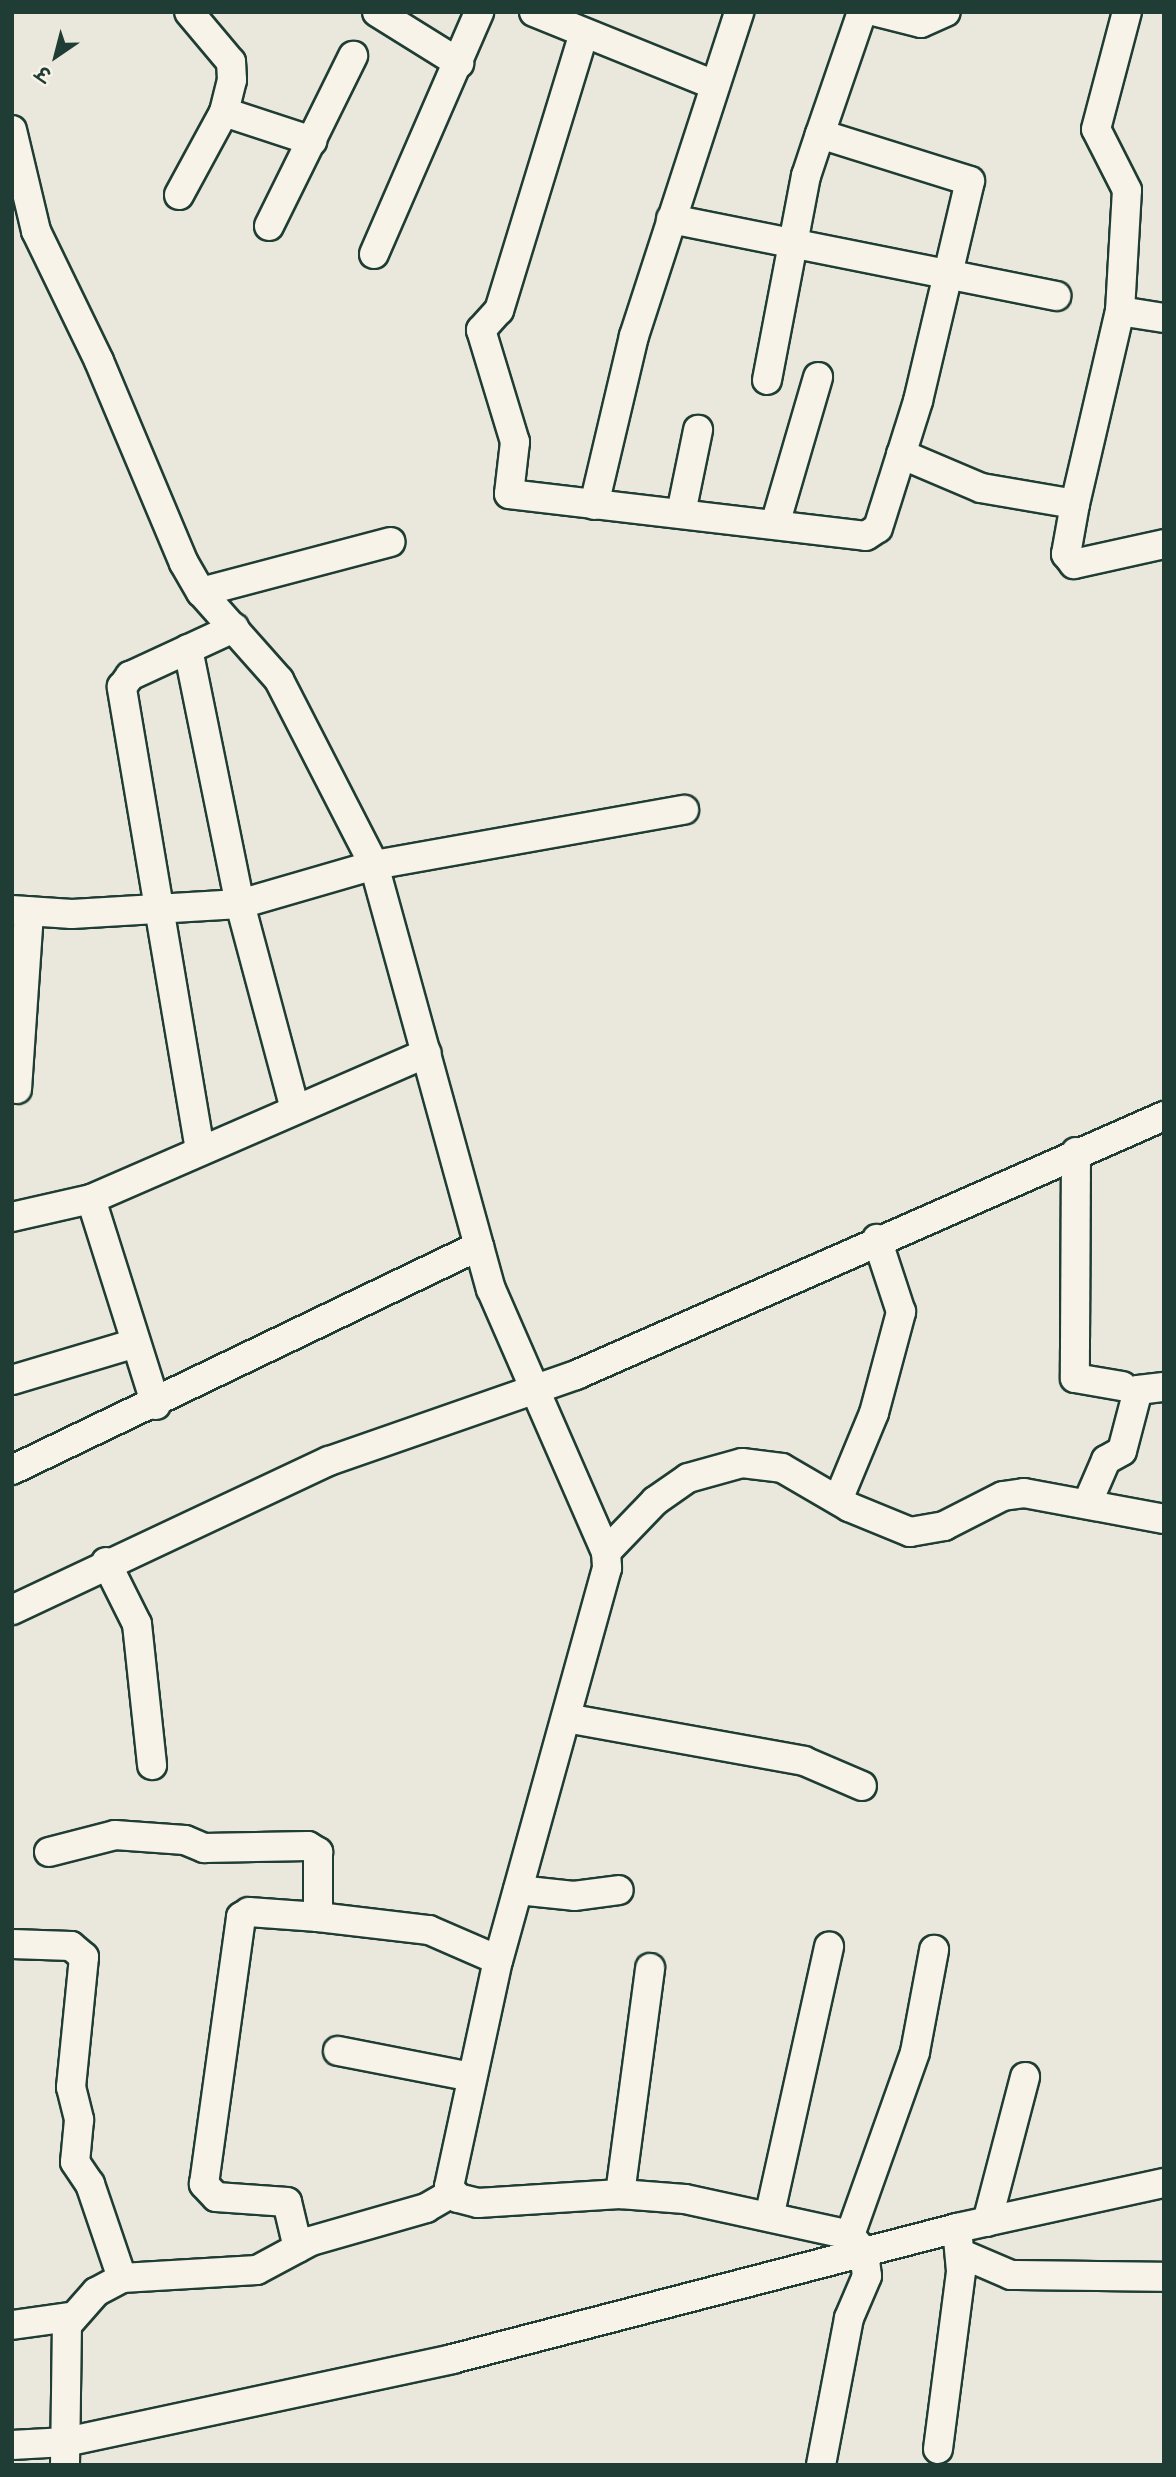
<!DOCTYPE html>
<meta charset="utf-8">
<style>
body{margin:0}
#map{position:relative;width:1176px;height:2477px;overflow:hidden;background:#eae8dd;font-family:Pangolin,"Playpen Sans Deva",sans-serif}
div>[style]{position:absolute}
.roads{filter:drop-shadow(2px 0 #1f3d34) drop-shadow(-2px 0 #1f3d34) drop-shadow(0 2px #1f3d34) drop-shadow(0 -2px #1f3d34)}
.minor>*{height:28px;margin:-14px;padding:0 14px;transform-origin:14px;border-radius:14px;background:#f7f3e8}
span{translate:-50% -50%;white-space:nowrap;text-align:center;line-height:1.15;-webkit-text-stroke:6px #f7f3e8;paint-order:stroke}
.frame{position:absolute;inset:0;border:14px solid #1f3d34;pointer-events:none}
.north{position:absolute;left:21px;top:21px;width:70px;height:70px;-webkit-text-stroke:5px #f7f3e8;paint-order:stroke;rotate:215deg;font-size:19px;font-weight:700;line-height:28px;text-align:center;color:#1f3d34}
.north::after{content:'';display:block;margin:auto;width:24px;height:32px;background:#1f3d34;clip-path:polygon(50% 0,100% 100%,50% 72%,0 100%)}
</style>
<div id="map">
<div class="roads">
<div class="minor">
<i style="left:377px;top:12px;width:97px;rotate:31.9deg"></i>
<i style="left:534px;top:12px;width:192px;rotate:22deg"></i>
<i style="left:877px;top:12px;width:45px;rotate:14deg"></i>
<i style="left:921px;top:23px;width:27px;rotate:-24deg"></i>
<i style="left:583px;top:36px;width:287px;rotate:107deg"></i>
<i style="left:499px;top:310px;width:27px;rotate:132deg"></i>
<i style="left:481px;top:330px;width:117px;rotate:73.1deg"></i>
<i style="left:515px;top:442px;width:52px;rotate:96.6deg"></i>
<i style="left:509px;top:494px;width:359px;rotate:6.7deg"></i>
<i style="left:866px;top:536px;width:14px;rotate:-34deg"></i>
<i style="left:878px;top:528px;width:133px;rotate:-72.5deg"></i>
<i style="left:918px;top:401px;width:226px;rotate:-76.7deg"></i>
<i style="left:970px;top:181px;width:157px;rotate:-162.6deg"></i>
<i style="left:820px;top:134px;width:129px;rotate:-71deg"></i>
<i style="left:224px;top:112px;width:93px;rotate:18.2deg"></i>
<i style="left:12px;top:130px;width:104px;rotate:76.6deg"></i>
<i style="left:36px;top:231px;width:144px;rotate:64.1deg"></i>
<i style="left:99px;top:361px;width:219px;rotate:67.2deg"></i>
<i style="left:184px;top:563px;width:34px;rotate:60deg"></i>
<i style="left:201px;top:592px;width:118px;rotate:48.4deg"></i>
<i style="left:279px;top:680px;width:208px;rotate:62.8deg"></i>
<i style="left:374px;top:865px;width:440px;rotate:74.6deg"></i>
<i style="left:491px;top:1289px;width:287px;rotate:66.4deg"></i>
<i style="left:606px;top:1552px;width:16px;rotate:86deg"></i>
<i style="left:607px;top:1568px;width:407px;rotate:105.5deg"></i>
<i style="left:498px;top:1960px;width:232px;rotate:102.2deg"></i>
<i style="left:449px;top:2187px;width:14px;rotate:51deg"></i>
<i style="left:458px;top:2198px;width:21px;rotate:14deg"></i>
<i style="left:478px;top:2203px;width:142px;rotate:-3.6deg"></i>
<i style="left:620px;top:2194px;width:65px;rotate:4.4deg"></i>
<i style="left:685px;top:2199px;width:169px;rotate:12.3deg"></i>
<i style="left:850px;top:2235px;width:22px;rotate:51deg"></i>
<i style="left:864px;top:2252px;width:24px;rotate:83deg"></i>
<i style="left:867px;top:2276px;width:46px;rotate:113.2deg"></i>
<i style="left:849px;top:2318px;width:150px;rotate:100.8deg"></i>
<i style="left:179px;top:195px;width:94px;rotate:-61.5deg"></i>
<i style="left:224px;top:112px;width:33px;rotate:-76deg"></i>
<i style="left:232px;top:80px;width:18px;rotate:-93deg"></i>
<i style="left:231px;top:62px;width:65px;rotate:-130deg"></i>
<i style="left:671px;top:219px;width:393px;rotate:11.3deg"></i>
<i style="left:269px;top:226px;width:190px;rotate:-63.7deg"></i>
<i style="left:374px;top:254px;width:264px;rotate:-66.5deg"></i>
<i style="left:1120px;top:311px;width:45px;rotate:9deg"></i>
<i style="left:767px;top:380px;width:208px;rotate:-79.2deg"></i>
<i style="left:806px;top:176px;width:44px;rotate:-71.6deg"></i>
<i style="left:901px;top:454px;width:87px;rotate:23deg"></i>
<i style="left:981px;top:488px;width:95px;rotate:9.7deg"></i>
<i style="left:1075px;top:504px;width:198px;rotate:-76.9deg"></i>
<i style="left:1120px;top:311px;width:121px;rotate:-86.7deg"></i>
<i style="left:1127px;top:190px;width:68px;rotate:-116.9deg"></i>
<i style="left:1096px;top:129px;width:121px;rotate:-75.2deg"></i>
<i style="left:1075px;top:504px;width:51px;rotate:100.2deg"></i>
<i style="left:1066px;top:554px;width:13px;rotate:51deg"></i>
<i style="left:1074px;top:564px;width:92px;rotate:-12.5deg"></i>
<i style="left:594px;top:505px;width:174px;rotate:-76.7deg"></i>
<i style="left:634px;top:336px;width:341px;rotate:-72deg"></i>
<i style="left:681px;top:513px;width:85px;rotate:-78.4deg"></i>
<i style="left:776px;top:521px;width:150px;rotate:-73.7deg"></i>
<i style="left:201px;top:592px;width:196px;rotate:-14.8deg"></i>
<i style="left:188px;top:649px;width:260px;rotate:78.5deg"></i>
<i style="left:240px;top:904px;width:209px;rotate:75deg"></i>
<i style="left:12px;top:910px;width:60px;rotate:3.8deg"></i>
<i style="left:72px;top:914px;width:168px;rotate:-3.4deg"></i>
<i style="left:240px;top:904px;width:140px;rotate:-16.2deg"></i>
<i style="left:374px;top:865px;width:315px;rotate:-10.1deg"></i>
<i style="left:17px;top:1089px;width:178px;rotate:-86.1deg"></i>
<i style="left:200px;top:1150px;width:470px;rotate:-99.6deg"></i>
<i style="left:122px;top:687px;width:14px;rotate:-54deg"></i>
<i style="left:130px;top:676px;width:115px;rotate:-24.8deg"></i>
<i style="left:1076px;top:1152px;width:226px;rotate:90.3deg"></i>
<i style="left:1075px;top:1378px;width:48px;rotate:9.7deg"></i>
<i style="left:91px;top:1199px;width:216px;rotate:72.5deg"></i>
<i style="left:12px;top:1217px;width:81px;rotate:-12.8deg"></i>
<i style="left:91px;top:1199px;width:366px;rotate:-23.5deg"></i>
<i style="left:12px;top:1380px;width:129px;rotate:-16.6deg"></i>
<i style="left:12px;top:1470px;width:518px;rotate:-25.63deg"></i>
<i style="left:838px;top:1500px;width:94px;rotate:-67.5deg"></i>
<i style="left:874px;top:1413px;width:105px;rotate:-75deg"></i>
<i style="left:901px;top:1312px;width:77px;rotate:-108.2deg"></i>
<i style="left:1087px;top:1504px;width:48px;rotate:-66.6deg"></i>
<i style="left:1106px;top:1460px;width:18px;rotate:-29deg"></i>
<i style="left:1122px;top:1451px;width:63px;rotate:-75.3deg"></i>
<i style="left:1138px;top:1390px;width:26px;rotate:-7deg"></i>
<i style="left:606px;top:1552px;width:71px;rotate:-46.1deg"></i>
<i style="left:655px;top:1501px;width:40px;rotate:-34.9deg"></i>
<i style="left:688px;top:1478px;width:56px;rotate:-15.5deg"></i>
<i style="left:742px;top:1463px;width:40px;rotate:7.1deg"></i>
<i style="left:782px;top:1468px;width:78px;rotate:30.2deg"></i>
<i style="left:849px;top:1507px;width:66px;rotate:22.3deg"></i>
<i style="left:910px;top:1532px;width:35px;rotate:-10deg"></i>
<i style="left:944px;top:1526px;width:66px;rotate:-27deg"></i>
<i style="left:1003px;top:1496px;width:21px;rotate:-8deg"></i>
<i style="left:1024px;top:1493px;width:142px;rotate:10.5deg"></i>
<i style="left:106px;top:1562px;width:69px;rotate:63.4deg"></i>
<i style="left:137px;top:1624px;width:142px;rotate:83.9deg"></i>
<i style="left:12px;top:1610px;width:350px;rotate:-25.2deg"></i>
<i style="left:329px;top:1461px;width:262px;rotate:-19.2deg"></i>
<i style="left:576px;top:1375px;width:643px;rotate:-23.77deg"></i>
<i style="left:566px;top:1718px;width:242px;rotate:10.2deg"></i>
<i style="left:804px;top:1761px;width:63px;rotate:23.3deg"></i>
<i style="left:49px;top:1852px;width:68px;rotate:-14.4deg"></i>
<i style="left:115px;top:1835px;width:70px;rotate:4.1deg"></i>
<i style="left:185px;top:1840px;width:21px;rotate:23deg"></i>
<i style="left:204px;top:1848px;width:104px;rotate:-1.1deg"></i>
<i style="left:308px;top:1846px;width:12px;rotate:31deg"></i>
<i style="left:318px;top:1852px;width:65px;rotate:90deg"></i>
<i style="left:318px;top:1917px;width:112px;rotate:6.7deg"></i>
<i style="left:429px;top:1930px;width:75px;rotate:23.5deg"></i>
<i style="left:518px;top:1890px;width:56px;rotate:6.1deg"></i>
<i style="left:574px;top:1896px;width:45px;rotate:-7.6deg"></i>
<i style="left:12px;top:1944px;width:59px;rotate:1.9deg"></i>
<i style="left:71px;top:1946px;width:17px;rotate:40deg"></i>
<i style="left:84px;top:1957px;width:131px;rotate:95.7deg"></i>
<i style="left:71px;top:2087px;width:34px;rotate:76deg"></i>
<i style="left:79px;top:2120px;width:42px;rotate:95.4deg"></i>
<i style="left:75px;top:2162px;width:27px;rotate:56deg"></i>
<i style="left:90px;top:2184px;width:99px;rotate:71.2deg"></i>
<i style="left:338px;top:2051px;width:136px;rotate:11deg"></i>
<i style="left:620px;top:2194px;width:228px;rotate:-82.4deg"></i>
<i style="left:770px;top:2213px;width:273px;rotate:-77.5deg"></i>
<i style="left:987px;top:2222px;width:150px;rotate:-75.3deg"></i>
<i style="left:850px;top:2235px;width:194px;rotate:-70.4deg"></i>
<i style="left:915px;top:2052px;width:104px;rotate:-79.4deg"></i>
<i style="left:298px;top:2248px;width:47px;rotate:-103.4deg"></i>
<i style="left:287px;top:2202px;width:71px;rotate:-176deg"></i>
<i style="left:216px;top:2197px;width:18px;rotate:-133deg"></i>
<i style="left:204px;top:2184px;width:270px;rotate:-82.1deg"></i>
<i style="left:241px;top:1917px;width:9px;rotate:-32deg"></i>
<i style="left:249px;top:1912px;width:69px;rotate:4.1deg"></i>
<i style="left:962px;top:2254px;width:53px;rotate:23.2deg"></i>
<i style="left:1011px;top:2275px;width:153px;rotate:0.7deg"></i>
<i style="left:12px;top:2325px;width:59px;rotate:-7.9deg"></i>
<i style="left:12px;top:2445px;width:54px;rotate:-3.2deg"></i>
<i style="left:66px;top:2442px;width:395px;rotate:-12.1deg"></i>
<i style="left:452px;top:2359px;width:522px;rotate:-14.54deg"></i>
<i style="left:957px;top:2228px;width:212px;rotate:-12.3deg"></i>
<i style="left:938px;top:2449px;width:179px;rotate:-82.6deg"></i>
<i style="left:961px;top:2271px;width:43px;rotate:-95.3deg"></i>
<i style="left:65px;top:2465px;width:140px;rotate:-89.2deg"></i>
<i style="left:67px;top:2325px;width:44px;rotate:-48.7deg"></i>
<i style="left:96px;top:2292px;width:30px;rotate:-28deg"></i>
<i style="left:122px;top:2278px;width:135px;rotate:-3.4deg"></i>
<i style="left:257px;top:2270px;width:61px;rotate:-28.2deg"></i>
<i style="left:311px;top:2241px;width:120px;rotate:-16deg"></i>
<i style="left:426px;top:2208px;width:30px;rotate:-30deg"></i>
</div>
</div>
<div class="frame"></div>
<div class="north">उ</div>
</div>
